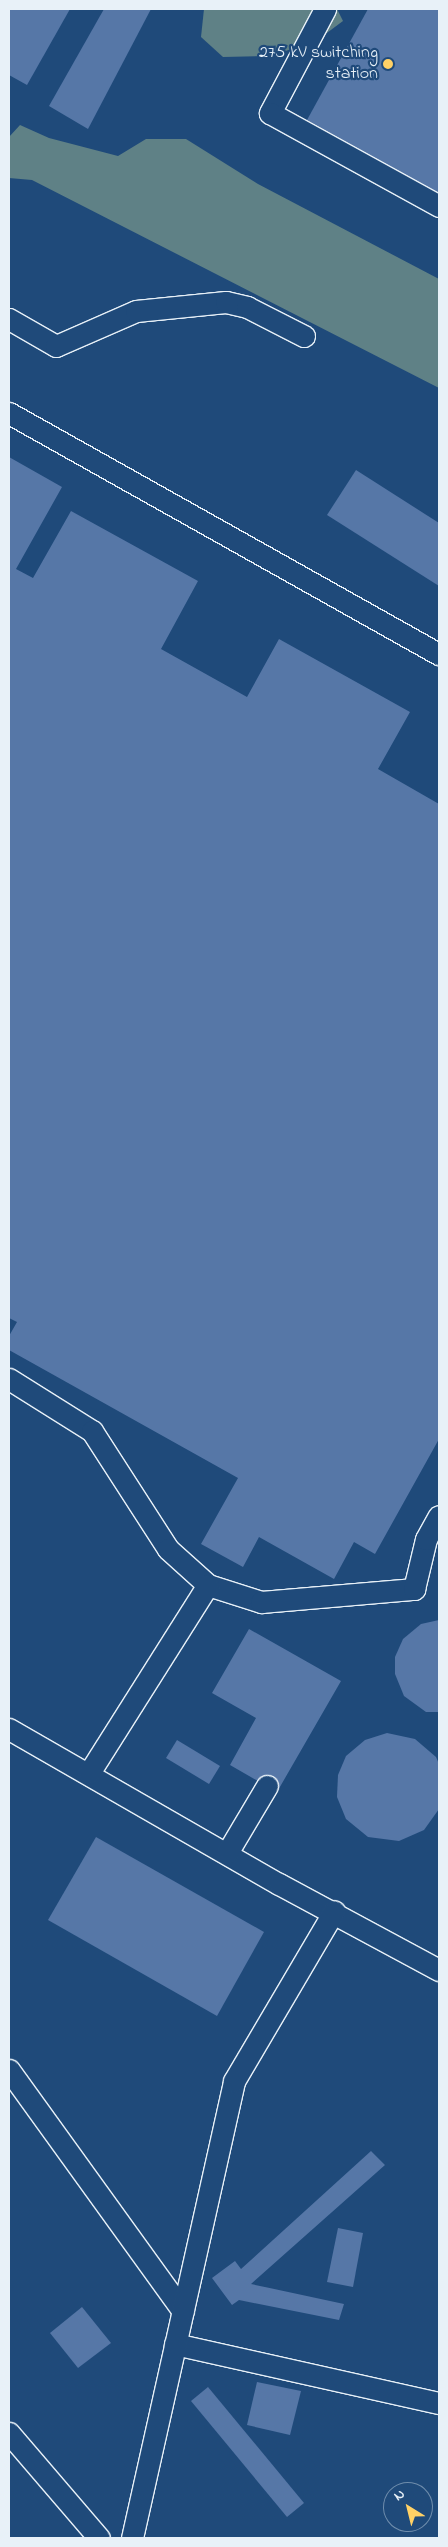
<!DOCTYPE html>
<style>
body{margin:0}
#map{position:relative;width:448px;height:2547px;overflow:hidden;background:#1f4a7a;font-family:"Indie Flower",sans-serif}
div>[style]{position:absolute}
.green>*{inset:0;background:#5f8186}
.building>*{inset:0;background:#5677a7}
.roads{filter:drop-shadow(1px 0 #e8f1f8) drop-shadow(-1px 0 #e8f1f8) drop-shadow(0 1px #e8f1f8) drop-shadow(0 -1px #e8f1f8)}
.service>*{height:21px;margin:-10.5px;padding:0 10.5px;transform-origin:10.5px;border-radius:10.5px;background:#1f4a7a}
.dots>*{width:14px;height:14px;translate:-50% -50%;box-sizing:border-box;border:2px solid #1f4a7a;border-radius:50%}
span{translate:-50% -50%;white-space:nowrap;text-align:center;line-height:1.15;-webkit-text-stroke:4.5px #1f4a7a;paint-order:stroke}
.poi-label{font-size:18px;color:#e8f1f8}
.right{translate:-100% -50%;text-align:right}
.frame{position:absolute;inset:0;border:10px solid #e8f1f8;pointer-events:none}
.north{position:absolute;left:383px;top:2482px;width:50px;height:50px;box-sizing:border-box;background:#1f4a7a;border:1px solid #6f8dac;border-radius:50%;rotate:324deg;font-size:14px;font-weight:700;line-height:20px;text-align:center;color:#e8f1f8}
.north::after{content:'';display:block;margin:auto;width:18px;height:22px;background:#ffd166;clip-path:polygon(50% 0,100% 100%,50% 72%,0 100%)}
</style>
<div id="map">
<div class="green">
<i style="clip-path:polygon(204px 9px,337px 9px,343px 21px,316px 41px,270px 56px,223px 57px,201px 37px)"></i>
<i style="clip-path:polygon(20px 125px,49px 138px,118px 156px,146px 139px,186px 139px,258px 184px,439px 279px,439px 388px,32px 180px,9px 178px,9px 137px)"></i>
</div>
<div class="building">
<i style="clip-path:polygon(9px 9px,70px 9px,27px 85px,9px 75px)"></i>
<i style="clip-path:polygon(104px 9px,151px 9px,88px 129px,49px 106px)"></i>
<i style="clip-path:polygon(368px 9px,439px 9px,439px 193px,307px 120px)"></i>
<i style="clip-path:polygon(9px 457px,62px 487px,16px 569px,33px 578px,71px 511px,198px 581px,161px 649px,247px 697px,279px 639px,410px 712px,378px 769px,439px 804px,439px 1439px,375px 1554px,354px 1542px,334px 1579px,259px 1537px,243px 1567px,201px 1544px,238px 1478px,9px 1350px,9px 1336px,17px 1322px,9px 1318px)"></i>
<i style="clip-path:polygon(356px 470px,439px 523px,439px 586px,327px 515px)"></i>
<i style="clip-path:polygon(439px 1620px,439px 1712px,426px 1712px,404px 1696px,395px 1674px,395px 1657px,403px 1639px,421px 1624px)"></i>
<i style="clip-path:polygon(249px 1629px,341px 1681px,277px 1792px,230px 1765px,256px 1718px,212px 1693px)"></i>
<i style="clip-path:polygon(387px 1733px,415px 1739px,436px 1757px,439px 1764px,439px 1809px,424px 1830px,399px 1841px,368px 1837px,346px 1819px,337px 1797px,338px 1775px,346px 1756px,365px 1740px)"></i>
<i style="clip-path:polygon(177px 1740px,220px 1766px,209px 1784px,166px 1758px)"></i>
<i style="clip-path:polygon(96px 1837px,264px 1932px,217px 2016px,48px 1920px)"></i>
<i style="clip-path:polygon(371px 2151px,385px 2165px,251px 2284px,344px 2304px,339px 2320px,239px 2300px,232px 2305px,212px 2278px,235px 2261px,241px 2269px)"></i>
<i style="clip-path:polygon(338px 2228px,363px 2233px,353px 2287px,327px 2282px)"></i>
<i style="clip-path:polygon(82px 2307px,111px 2343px,78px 2368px,50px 2333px)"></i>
<i style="clip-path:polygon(257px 2382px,301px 2391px,290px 2435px,247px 2425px)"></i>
<i style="clip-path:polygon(208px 2387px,304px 2503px,287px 2517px,191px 2401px)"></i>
</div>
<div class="roads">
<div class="service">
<i style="left:325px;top:9px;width:118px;rotate:117.9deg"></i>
<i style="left:270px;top:113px;width:193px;rotate:28.8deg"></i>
<i style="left:9px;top:319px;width:54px;rotate:29.9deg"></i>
<i style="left:56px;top:346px;width:87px;rotate:-23.6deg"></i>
<i style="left:136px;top:311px;width:90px;rotate:-5.7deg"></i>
<i style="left:226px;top:302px;width:22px;rotate:13deg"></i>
<i style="left:247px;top:307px;width:64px;rotate:27deg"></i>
<i style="left:9px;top:413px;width:493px;rotate:29.3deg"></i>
<i style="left:9px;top:1379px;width:98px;rotate:32.1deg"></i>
<i style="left:92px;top:1431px;width:140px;rotate:57.2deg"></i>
<i style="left:168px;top:1549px;width:54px;rotate:42deg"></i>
<i style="left:208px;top:1585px;width:56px;rotate:17.8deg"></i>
<i style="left:261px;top:1602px;width:154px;rotate:-4.9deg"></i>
<i style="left:414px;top:1589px;width:51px;rotate:-76.5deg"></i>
<i style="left:426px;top:1539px;width:26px;rotate:-61deg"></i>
<i style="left:9px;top:1729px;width:311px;rotate:29.9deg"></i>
<i style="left:279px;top:1884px;width:182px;rotate:28.3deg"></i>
<i style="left:89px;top:1773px;width:222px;rotate:-57.7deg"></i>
<i style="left:227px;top:1853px;width:78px;rotate:-59.2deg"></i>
<i style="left:9px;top:2070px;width:297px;rotate:54.2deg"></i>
<i style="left:175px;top:2344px;width:271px;rotate:12.6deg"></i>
<i style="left:9px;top:2433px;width:138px;rotate:49.4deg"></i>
<i style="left:132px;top:2538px;width:468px;rotate:-77.4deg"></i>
<i style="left:234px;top:2081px;width:197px;rotate:-59.5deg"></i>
</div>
</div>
<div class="dots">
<i style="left:388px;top:64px;background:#ffd166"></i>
</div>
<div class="poi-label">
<span class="right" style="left:378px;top:64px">275 kV switching<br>station</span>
</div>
<div class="frame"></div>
<div class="north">N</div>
</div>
